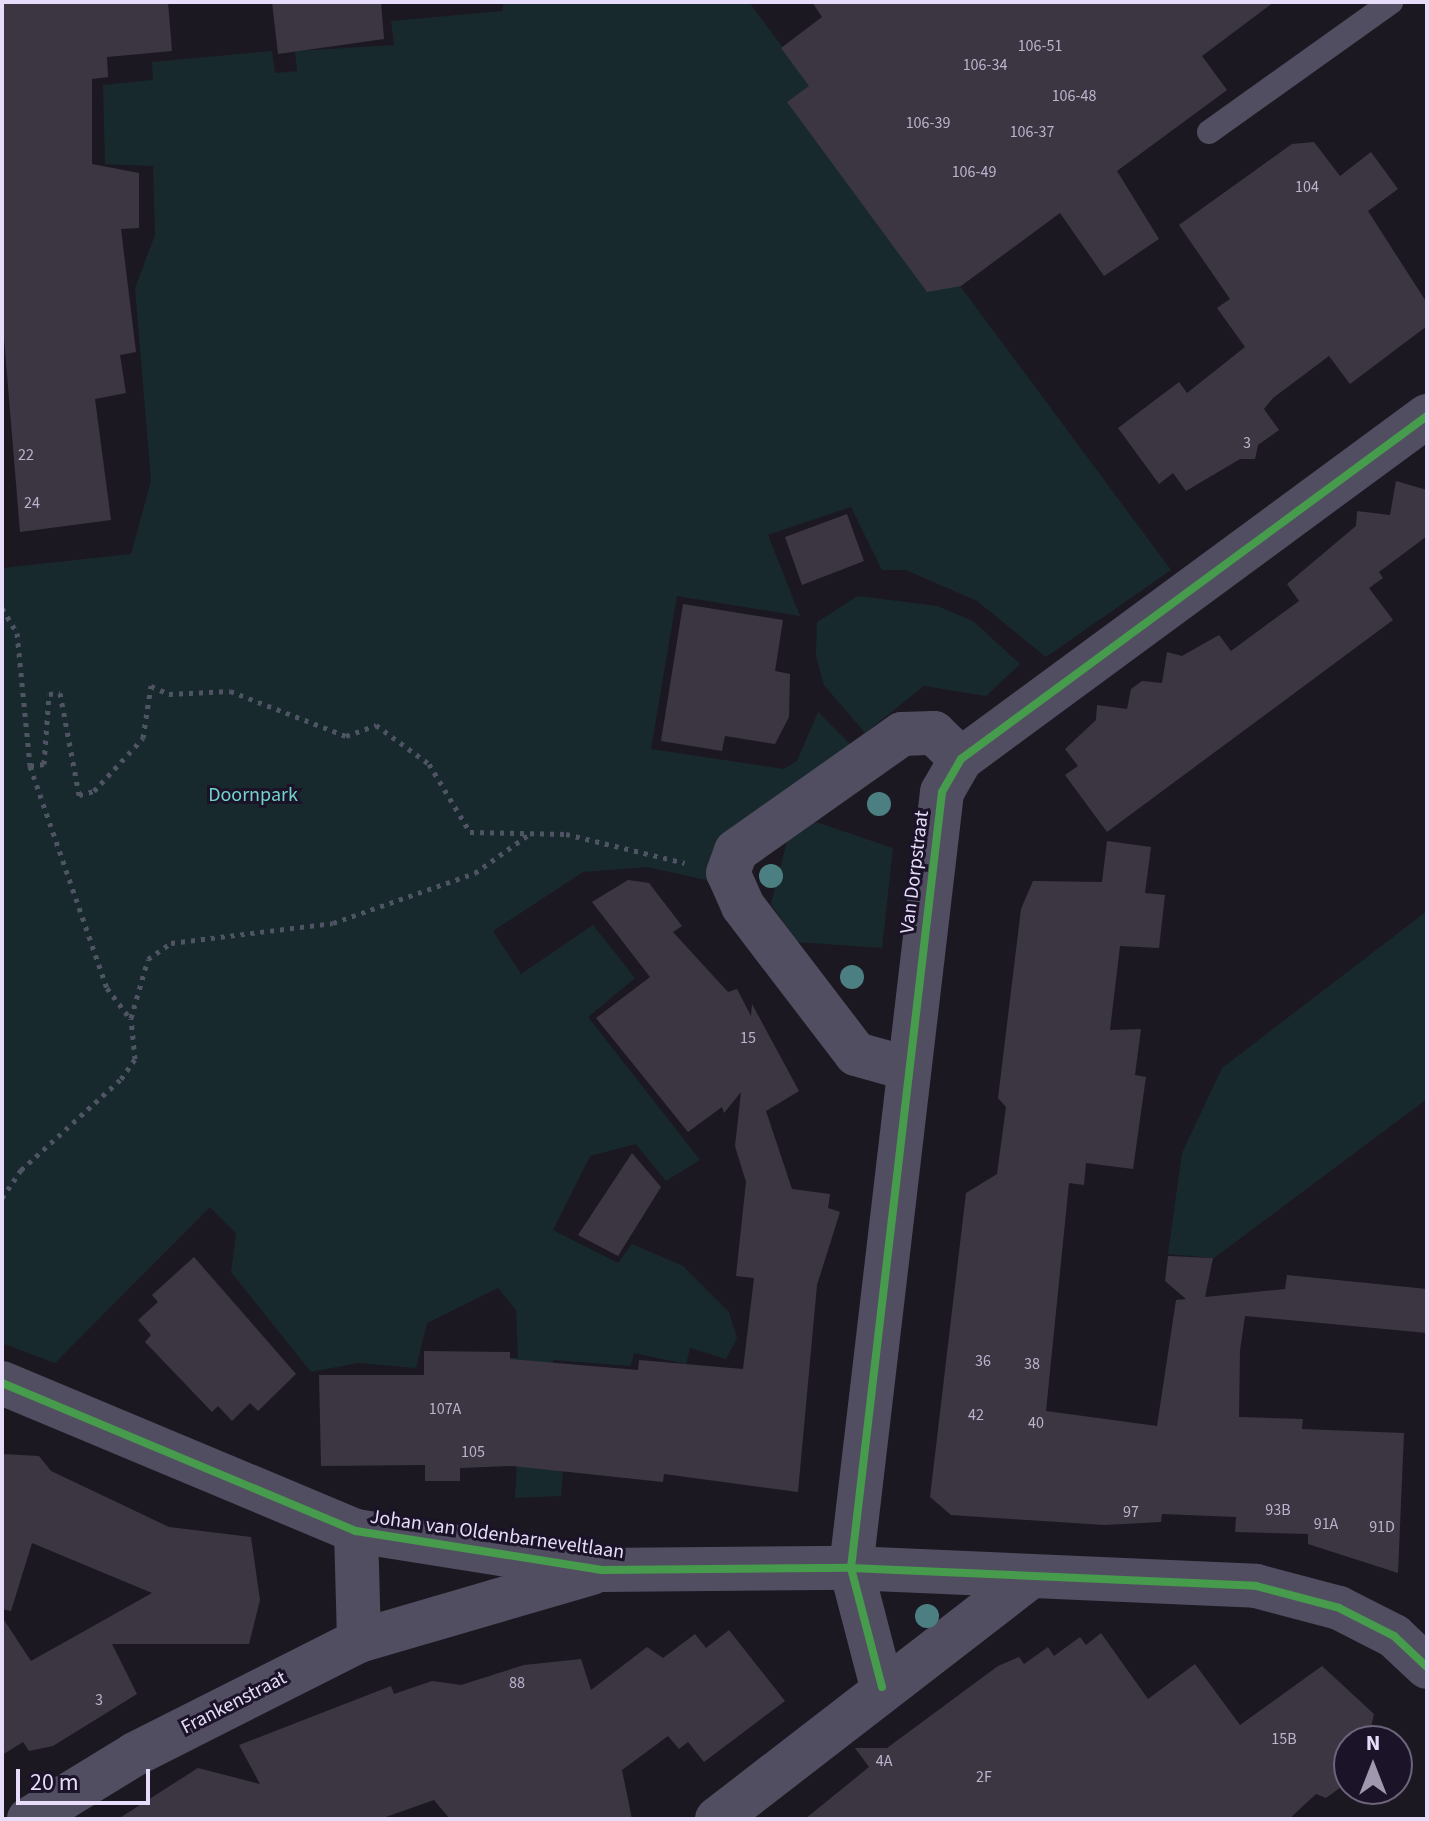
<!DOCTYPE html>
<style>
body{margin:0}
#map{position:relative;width:1429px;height:1821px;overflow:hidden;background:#1c1822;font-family:"Source Sans 3",sans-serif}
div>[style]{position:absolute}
.green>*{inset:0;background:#18292e}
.building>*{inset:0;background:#3c3643}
.path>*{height:5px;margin-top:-2.5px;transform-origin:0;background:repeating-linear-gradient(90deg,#4e5463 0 4px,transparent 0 10px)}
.service>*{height:24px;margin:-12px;padding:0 12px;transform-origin:12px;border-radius:12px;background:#524e61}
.minor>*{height:44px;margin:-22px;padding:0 22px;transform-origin:22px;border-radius:22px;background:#524e61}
.cycleway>*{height:8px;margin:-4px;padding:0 4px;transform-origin:4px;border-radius:4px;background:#469c4c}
.trees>*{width:24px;height:24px;margin:-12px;border-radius:50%;background:#4b7f81}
span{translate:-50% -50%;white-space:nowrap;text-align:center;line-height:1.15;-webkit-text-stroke:6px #1b1327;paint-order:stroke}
.number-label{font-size:16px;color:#bcb3cd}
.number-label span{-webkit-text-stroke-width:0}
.park-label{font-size:20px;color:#71d3ce}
.street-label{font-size:20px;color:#e7ddfb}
.frame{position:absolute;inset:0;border:4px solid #e7ddfb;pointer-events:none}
.north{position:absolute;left:1333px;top:1725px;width:80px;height:80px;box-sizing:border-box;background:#1b1327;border:2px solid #6d647c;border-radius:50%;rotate:0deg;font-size:22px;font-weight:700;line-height:32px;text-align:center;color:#e7ddfb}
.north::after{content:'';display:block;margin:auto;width:28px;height:36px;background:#a098af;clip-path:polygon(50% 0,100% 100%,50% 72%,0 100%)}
.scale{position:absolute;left:16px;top:1769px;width:134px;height:36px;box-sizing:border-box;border:4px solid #e7ddfb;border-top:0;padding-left:10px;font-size:24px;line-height:28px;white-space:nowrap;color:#e7ddfb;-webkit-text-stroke:6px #1b1327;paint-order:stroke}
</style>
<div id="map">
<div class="green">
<i style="clip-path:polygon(504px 2px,749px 2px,1171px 570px,1046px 657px,977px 601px,906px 570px,882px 570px,851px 507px,768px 535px,800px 616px,677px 596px,651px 749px,784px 769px,797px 761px,818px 712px,863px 757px,729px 885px,647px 867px,583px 872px,493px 931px,521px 974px,593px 925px,635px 978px,588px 1017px,700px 1160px,666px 1181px,636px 1144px,590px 1156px,553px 1230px,618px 1263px,632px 1244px,683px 1266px,729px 1312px,737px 1338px,726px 1359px,690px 1348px,686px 1364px,634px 1353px,631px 1366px,553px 1360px,550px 1408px,569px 1412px,561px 1496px,515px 1498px,519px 1425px,501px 1357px,518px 1358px,516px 1310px,498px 1288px,427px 1323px,416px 1368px,358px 1363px,311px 1372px,231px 1272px,236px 1233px,210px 1207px,55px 1363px,2px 1343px,2px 568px,131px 554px,151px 481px,135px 288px,155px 235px,153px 166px,105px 164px,103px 85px,153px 80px,152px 62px,272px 51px,275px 73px,297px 71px,295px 51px,394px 45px,391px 21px,502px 11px)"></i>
<i style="clip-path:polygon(858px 596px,937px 606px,973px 621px,1020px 664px,986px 696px,924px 686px,865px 733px,824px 685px,816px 656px,817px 622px)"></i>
<i style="clip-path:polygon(813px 821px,893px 848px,882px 948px,797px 942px,771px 904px,787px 841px)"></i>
<i style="clip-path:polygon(1427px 911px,1427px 1099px,1214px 1258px,1168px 1254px,1182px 1153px,1222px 1068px)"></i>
</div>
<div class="building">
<i style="clip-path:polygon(2px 2px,168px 2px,172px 51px,107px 57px,108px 77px,92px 79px,92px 164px,139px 173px,139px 228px,121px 229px,136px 352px,120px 355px,126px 393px,95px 399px,111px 520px,20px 532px,2px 314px)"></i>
<i style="clip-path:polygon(272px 2px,381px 2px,384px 39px,278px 54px)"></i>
<i style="clip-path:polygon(812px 2px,1274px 2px,1202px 56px,1227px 90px,1117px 171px,1159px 239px,1104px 276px,1060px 213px,961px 286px,927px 292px,787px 102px,809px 86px,781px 48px,822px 17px)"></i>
<i style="clip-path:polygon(1314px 142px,1340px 176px,1371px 152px,1398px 189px,1368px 211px,1427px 303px,1427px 326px,1350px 384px,1329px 356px,1273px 398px,1264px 409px,1279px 430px,1258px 445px,1255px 459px,1240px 459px,1186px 491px,1173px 473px,1159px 484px,1118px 428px,1179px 382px,1187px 393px,1245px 347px,1217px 308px,1230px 299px,1179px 225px,1292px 144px)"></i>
<i style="clip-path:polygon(1396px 481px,1427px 490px,1427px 536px,1379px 572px,1383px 578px,1369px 588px,1393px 620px,1107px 832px,1065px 775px,1078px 766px,1065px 749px,1096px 720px,1097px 705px,1127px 709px,1131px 689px,1142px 681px,1162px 683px,1167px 652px,1182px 656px,1219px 635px,1231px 651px,1299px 601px,1287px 584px,1356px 526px,1357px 511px,1390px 515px)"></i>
<i style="clip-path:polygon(847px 514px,864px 561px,802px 585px,785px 537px)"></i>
<i style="clip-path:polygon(683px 604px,783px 620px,775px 671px,790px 674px,789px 717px,775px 744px,725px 736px,722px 751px,661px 741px)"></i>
<i style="clip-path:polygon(1107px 841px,1151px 847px,1145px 893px,1165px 895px,1159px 948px,1120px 946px,1110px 1030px,1141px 1029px,1135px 1075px,1146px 1077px,1133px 1169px,1086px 1163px,1084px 1185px,1069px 1183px,1046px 1411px,1157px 1426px,1176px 1300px,1186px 1299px,1165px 1281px,1168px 1256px,1213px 1258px,1205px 1297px,1285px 1289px,1287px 1275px,1427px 1289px,1427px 1333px,1245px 1316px,1240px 1350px,1239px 1417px,1303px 1419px,1302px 1429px,1404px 1433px,1398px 1573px,1308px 1544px,1308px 1534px,1235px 1532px,1236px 1517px,1162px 1514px,1161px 1522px,1104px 1525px,951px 1515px,930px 1497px,966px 1193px,997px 1174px,1006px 1107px,998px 1098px,1021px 909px,1033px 881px,1102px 882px)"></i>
<i style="clip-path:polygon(628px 880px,649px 883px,682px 926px,673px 932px,728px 992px,737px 989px,751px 1016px,752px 1004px,799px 1091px,766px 1111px,792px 1189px,830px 1194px,828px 1208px,840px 1212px,817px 1285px,798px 1492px,664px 1474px,663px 1482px,512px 1466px,460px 1468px,460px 1481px,425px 1481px,425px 1465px,321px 1466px,319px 1375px,424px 1375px,424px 1351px,510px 1352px,510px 1359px,638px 1370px,639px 1360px,743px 1369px,754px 1278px,736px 1276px,746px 1182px,735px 1146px,741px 1092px,724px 1113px,722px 1107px,688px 1132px,596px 1018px,650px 977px,592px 902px)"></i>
<i style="clip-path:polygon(632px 1153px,661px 1187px,618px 1256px,578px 1235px)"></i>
<i style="clip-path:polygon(194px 1257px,296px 1374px,258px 1411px,250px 1403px,232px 1421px,218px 1406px,212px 1412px,145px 1342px,151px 1335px,138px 1320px,158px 1302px,152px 1295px)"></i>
<i style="clip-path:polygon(2px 1454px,39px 1456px,51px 1471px,169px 1527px,251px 1537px,260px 1600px,249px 1644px,112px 1644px,137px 1694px,53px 1746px,29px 1751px,23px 1742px,2px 1755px,2px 1617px,31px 1661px,152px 1593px,32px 1543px,11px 1611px,2px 1609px)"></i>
<i style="clip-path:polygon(729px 1630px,785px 1701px,704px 1762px,688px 1742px,679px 1749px,668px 1736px,622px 1770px,632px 1819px,450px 1819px,434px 1800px,380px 1819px,118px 1819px,198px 1768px,260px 1784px,239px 1745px,391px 1686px,394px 1694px,432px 1681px,461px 1685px,524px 1665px,581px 1659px,591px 1690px,647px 1647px,663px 1658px,695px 1634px,706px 1648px)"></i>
<i style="clip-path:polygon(1101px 1633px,1148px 1699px,1195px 1664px,1240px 1725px,1322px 1666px,1374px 1714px,1368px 1741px,1349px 1741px,1341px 1787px,1326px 1798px,1316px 1794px,1289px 1819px,805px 1819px,869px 1767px,855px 1748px,887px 1748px,998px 1666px,1019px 1657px,1024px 1664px,1048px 1647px,1054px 1656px,1080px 1637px,1086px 1645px)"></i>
</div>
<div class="path">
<i style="left:2px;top:608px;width:29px;rotate:59deg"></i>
<i style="left:17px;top:633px;width:134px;rotate:84.4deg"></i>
<i style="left:30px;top:766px;width:235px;rotate:70.9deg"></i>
<i style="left:107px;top:988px;width:38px;rotate:53deg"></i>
<i style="left:30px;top:766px;width:14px;rotate:-8deg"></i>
<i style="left:44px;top:764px;width:70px;rotate:-85.9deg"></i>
<i style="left:49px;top:694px;width:11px;rotate:-5deg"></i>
<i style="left:60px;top:693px;width:104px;rotate:79.4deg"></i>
<i style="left:79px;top:795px;width:16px;rotate:-15deg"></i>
<i style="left:94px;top:791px;width:72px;rotate:-47.2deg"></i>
<i style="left:143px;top:738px;width:53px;rotate:-81.3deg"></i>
<i style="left:151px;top:686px;width:20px;rotate:24deg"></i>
<i style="left:169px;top:694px;width:61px;rotate:-2.8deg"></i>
<i style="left:230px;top:691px;width:124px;rotate:21.2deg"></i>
<i style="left:346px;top:736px;width:32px;rotate:-20deg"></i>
<i style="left:376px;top:725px;width:66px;rotate:36.3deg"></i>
<i style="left:429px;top:764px;width:79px;rotate:58.9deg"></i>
<i style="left:470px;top:832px;width:96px;rotate:1.2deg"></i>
<i style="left:566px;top:834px;width:122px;rotate:13.7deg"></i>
<i style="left:2px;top:1198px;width:34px;rotate:-56deg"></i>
<i style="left:21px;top:1170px;width:135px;rotate:-42.3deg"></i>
<i style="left:121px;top:1079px;width:24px;rotate:-55deg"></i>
<i style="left:135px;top:1059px;width:41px;rotate:-95.6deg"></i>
<i style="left:131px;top:1018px;width:61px;rotate:-73.9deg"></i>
<i style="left:148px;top:959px;width:28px;rotate:-35deg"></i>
<i style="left:171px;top:943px;width:163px;rotate:-7deg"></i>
<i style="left:333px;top:923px;width:151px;rotate:-19.4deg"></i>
<i style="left:475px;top:873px;width:65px;rotate:-35.6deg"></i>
</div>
<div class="service">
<i style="left:1209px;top:132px;width:224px;rotate:-35.5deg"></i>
</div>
<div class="minor">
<i style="left:906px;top:1068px;width:52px;rotate:-164.4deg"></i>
<i style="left:856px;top:1054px;width:186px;rotate:-127.4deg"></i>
<i style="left:743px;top:906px;width:36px;rotate:-114deg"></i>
<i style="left:728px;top:873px;width:23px;rotate:-70deg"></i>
<i style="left:736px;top:851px;width:203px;rotate:-35.2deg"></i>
<i style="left:902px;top:734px;width:32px;rotate:-2deg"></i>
<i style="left:934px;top:733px;width:37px;rotate:44deg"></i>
<i style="left:2px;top:1383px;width:384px;rotate:22.7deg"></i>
<i style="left:356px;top:1531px;width:249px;rotate:9deg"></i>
<i style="left:602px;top:1570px;width:249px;rotate:-0.5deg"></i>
<i style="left:851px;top:1568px;width:405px;rotate:2.5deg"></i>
<i style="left:1256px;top:1586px;width:86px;rotate:14.8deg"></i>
<i style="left:1339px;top:1608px;width:62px;rotate:27deg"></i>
<i style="left:1394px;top:1636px;width:45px;rotate:43.2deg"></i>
<i style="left:356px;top:1531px;width:110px;rotate:88.4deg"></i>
<i style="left:882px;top:1687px;width:123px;rotate:-104.6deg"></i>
<i style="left:851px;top:1568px;width:781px;rotate:-83.31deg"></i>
<i style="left:942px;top:792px;width:38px;rotate:-60deg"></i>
<i style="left:961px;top:759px;width:579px;rotate:-36.35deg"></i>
<i style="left:29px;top:1819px;width:124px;rotate:-31.5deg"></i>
<i style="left:135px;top:1754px;width:251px;rotate:-26.8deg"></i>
<i style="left:359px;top:1641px;width:243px;rotate:-16.3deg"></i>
<i style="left:717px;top:1819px;width:396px;rotate:-37.7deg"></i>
</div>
<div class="cycleway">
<i style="left:2px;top:1383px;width:384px;rotate:22.7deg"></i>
<i style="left:356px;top:1531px;width:249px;rotate:9deg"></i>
<i style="left:602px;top:1570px;width:249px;rotate:-0.5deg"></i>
<i style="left:851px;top:1568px;width:405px;rotate:2.5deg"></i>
<i style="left:1256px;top:1586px;width:86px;rotate:14.8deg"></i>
<i style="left:1339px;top:1608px;width:62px;rotate:27deg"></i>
<i style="left:1394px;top:1636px;width:45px;rotate:43.2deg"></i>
<i style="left:882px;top:1687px;width:123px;rotate:-104.6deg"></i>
<i style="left:851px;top:1568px;width:781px;rotate:-83.31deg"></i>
<i style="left:942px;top:792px;width:38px;rotate:-60deg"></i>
<i style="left:961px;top:759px;width:579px;rotate:-36.35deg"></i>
</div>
<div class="trees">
<i style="left:879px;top:804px"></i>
<i style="left:771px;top:876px"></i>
<i style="left:852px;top:977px"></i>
<i style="left:927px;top:1616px"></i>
</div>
<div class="number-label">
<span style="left:1040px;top:46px">106-51</span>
<span style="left:985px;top:65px">106-34</span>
<span style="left:1074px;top:96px">106-48</span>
<span style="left:928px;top:123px">106-39</span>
<span style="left:1032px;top:132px">106-37</span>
<span style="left:974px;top:172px">106-49</span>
<span style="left:1307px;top:187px">104</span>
<span style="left:1247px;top:443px">3</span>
<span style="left:26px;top:455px">22</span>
<span style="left:32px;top:503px">24</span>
<span style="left:748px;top:1038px">15</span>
<span style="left:983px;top:1361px">36</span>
<span style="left:1032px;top:1364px">38</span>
<span style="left:445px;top:1409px">107A</span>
<span style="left:976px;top:1415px">42</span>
<span style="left:1036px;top:1423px">40</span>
<span style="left:473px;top:1452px">105</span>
<span style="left:1278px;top:1510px">93B</span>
<span style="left:1131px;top:1512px">97</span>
<span style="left:1326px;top:1524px">91A</span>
<span style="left:1382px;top:1527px">91D</span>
<span style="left:517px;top:1683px">88</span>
<span style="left:99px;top:1700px">3</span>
<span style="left:1284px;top:1739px">15B</span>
<span style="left:884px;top:1761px">4A</span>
<span style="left:984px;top:1777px">2F</span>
</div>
<div class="park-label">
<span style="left:253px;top:795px">Doornpark</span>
</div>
<div class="street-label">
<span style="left:915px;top:872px;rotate:-83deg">Van Dorpstraat</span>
<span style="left:497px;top:1535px;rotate:8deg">Johan van Oldenbarneveltlaan</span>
<span style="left:234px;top:1703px;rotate:-27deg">Frankenstraat</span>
</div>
<div class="frame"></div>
<div class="north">N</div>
<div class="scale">20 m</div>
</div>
